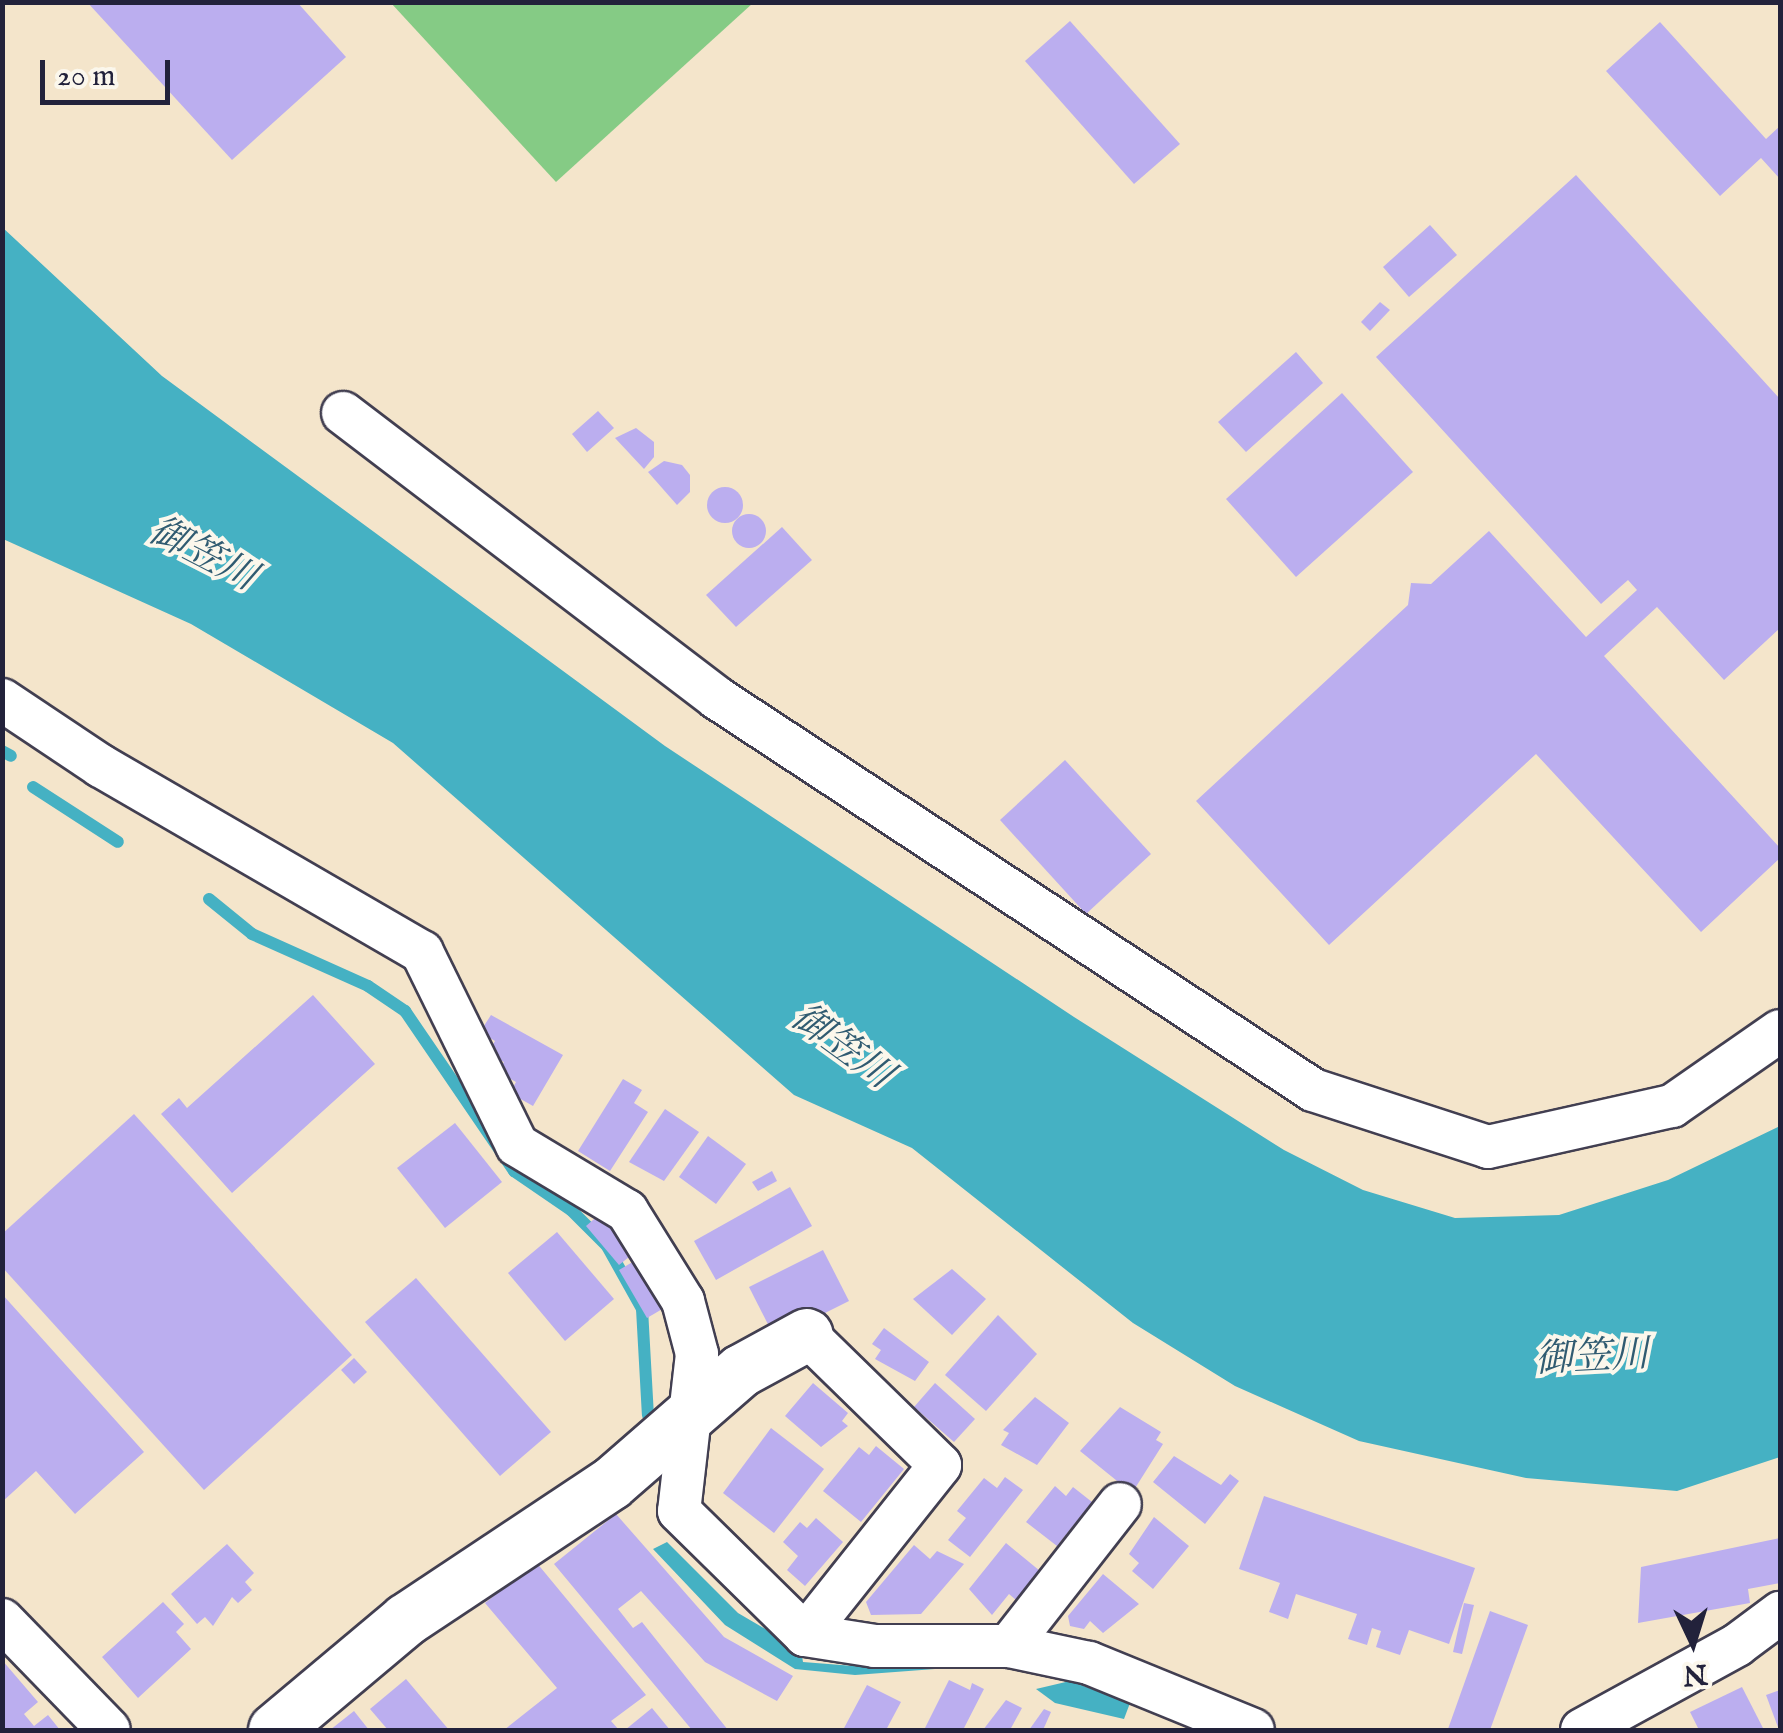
<!DOCTYPE html>
<meta charset="utf-8">
<style>
body{margin:0}
#map{position:relative;width:1783px;height:1733px;overflow:hidden;background:#f4e5cb;font-family:"IM FELL English","Noto Serif JP",serif}
div>[style]{position:absolute}
.green>*{inset:0;background:#85cb85}
.water>*{inset:0;background:#45b1c3}
.stream>*{height:12px;margin:-6px;padding:0 6px;transform-origin:6px;border-radius:6px;background:#45b1c3}
.building>*{inset:0;background:#bbaeef}
.round{border-radius:50%}
.roads{filter:drop-shadow(2px 0 #423f51) drop-shadow(-2px 0 #423f51) drop-shadow(0 2px #423f51) drop-shadow(0 -2px #423f51)}
.minor>*{height:42px;margin:-21px;padding:0 21px;transform-origin:21px;border-radius:21px;background:#fff}
.tertiary>*{height:52px;margin:-26px;padding:0 26px;transform-origin:26px;border-radius:26px;background:#fff}
span{translate:-50% -50%;white-space:nowrap;text-align:center;line-height:1.15;-webkit-text-stroke:8px #fbf7ec;paint-order:stroke}
.water-label{font-size:38px;color:#305b71;font-style:italic}
.frame{position:absolute;inset:0;border:5px solid #22223b;pointer-events:none}
.north{position:absolute;left:1643px;top:1593px;width:100px;height:100px;-webkit-text-stroke:8px #fbf7ec;paint-order:stroke;rotate:176deg;font-size:28px;font-weight:700;line-height:40px;text-align:center;color:#22223b}
.north::after{content:'';display:block;margin:auto;width:35px;height:45px;background:#22223b;clip-path:polygon(50% 0,100% 100%,50% 72%,0 100%)}
.scale{position:absolute;left:40px;top:60px;width:130px;height:45px;box-sizing:border-box;border:5px solid #22223b;border-top:0;padding-left:12px;font-size:30px;line-height:35px;white-space:nowrap;color:#22223b;-webkit-text-stroke:8px #fbf7ec;paint-order:stroke}
</style>
<div id="map">
<div class="green">
<i style="clip-path:polygon(391px 3px,753px 3px,556px 182px)"></i>
</div>
<div class="water">
<i style="clip-path:polygon(2px 227px,162px 376px,665px 746px,1074px 1017px,1284px 1150px,1363px 1190px,1455px 1218px,1559px 1215px,1668px 1180px,1780px 1126px,1780px 1457px,1677px 1491px,1526px 1478px,1359px 1441px,1235px 1386px,1133px 1323px,912px 1148px,794px 1095px,393px 743px,191px 624px,3px 539px)"></i>
<i style="clip-path:polygon(667px 1542px,738px 1613px,801px 1650px,803px 1662px,866px 1667px,869px 1658px,928px 1657px,935px 1669px,855px 1675px,795px 1669px,725px 1625px,653px 1549px)"></i>
<i style="clip-path:polygon(1070px 1681px,1130px 1703px,1124px 1719px,1055px 1703px,1036px 1689px)"></i>
</div>
<div class="stream">
<i style="left:2px;top:751px;width:10px;rotate:29deg"></i>
<i style="left:33px;top:787px;width:101px;rotate:32.9deg"></i>
<i style="left:209px;top:899px;width:55px;rotate:39.1deg"></i>
<i style="left:252px;top:934px;width:127px;rotate:24.1deg"></i>
<i style="left:368px;top:986px;width:45px;rotate:34deg"></i>
<i style="left:405px;top:1011px;width:194px;rotate:55.7deg"></i>
<i style="left:514px;top:1171px;width:69px;rotate:34.4deg"></i>
<i style="left:571px;top:1210px;width:51px;rotate:45deg"></i>
<i style="left:607px;top:1246px;width:72px;rotate:60.9deg"></i>
<i style="left:642px;top:1309px;width:106px;rotate:86.8deg"></i>
</div>
<div class="building">
<i style="clip-path:polygon(87px 2px,297px 2px,346px 57px,232px 160px)"></i>
<i style="clip-path:polygon(1070px 21px,1180px 144px,1134px 184px,1025px 61px)"></i>
<i style="clip-path:polygon(1660px 22px,1766px 139px,1780px 126px,1780px 117px,1780px 179px,1761px 158px,1720px 196px,1606px 71px)"></i>
<i style="clip-path:polygon(1576px 175px,1780px 399px,1780px 628px,1724px 680px,1657px 607px,1604px 656px,1780px 848px,1780px 858px,1701px 932px,1536px 754px,1329px 945px,1196px 801px,1408px 605px,1411px 583px,1431px 584px,1489px 531px,1586px 637px,1637px 590px,1628px 580px,1601px 604px,1376px 357px)"></i>
<i style="clip-path:polygon(1430px 225px,1457px 255px,1409px 297px,1383px 267px)"></i>
<i style="clip-path:polygon(1380px 302px,1390px 310px,1370px 331px,1361px 322px)"></i>
<i style="clip-path:polygon(1296px 352px,1323px 383px,1246px 452px,1218px 422px)"></i>
<i style="clip-path:polygon(1342px 393px,1413px 472px,1296px 577px,1226px 499px)"></i>
<i style="clip-path:polygon(598px 411px,614px 428px,587px 452px,572px 434px)"></i>
<i style="clip-path:polygon(636px 428px,654px 442px,654px 457px,644px 469px,615px 438px)"></i>
<i style="clip-path:polygon(664px 461px,682px 465px,690px 475px,690px 492px,677px 505px,648px 472px)"></i>
<i class="round" style="left:707px;top:487px;width:36px;height:36px"></i>
<i class="round" style="left:732px;top:514px;width:34px;height:34px"></i>
<i style="clip-path:polygon(782px 527px,812px 560px,736px 627px,706px 595px)"></i>
<i style="clip-path:polygon(1065px 760px,1151px 854px,1086px 914px,1000px 820px)"></i>
<i style="clip-path:polygon(313px 995px,375px 1064px,232px 1193px,161px 1114px,179px 1098px,187px 1108px)"></i>
<i style="clip-path:polygon(491px 1015px,563px 1055px,533px 1106px,510px 1093px,516px 1082px,498px 1072px,504px 1062px,488px 1053px,495px 1041px,480px 1032px)"></i>
<i style="clip-path:polygon(623px 1079px,642px 1090px,634px 1103px,648px 1112px,610px 1171px,578px 1151px)"></i>
<i style="clip-path:polygon(665px 1109px,699px 1132px,664px 1181px,629px 1162px)"></i>
<i style="clip-path:polygon(134px 1114px,352px 1355px,204px 1490px,2px 1267px,2px 1234px)"></i>
<i style="clip-path:polygon(455px 1123px,502px 1182px,445px 1228px,397px 1168px)"></i>
<i style="clip-path:polygon(708px 1136px,746px 1164px,716px 1204px,679px 1177px)"></i>
<i style="clip-path:polygon(772px 1171px,777px 1181px,758px 1191px,752px 1182px)"></i>
<i style="clip-path:polygon(790px 1187px,812px 1226px,716px 1280px,694px 1241px)"></i>
<i style="clip-path:polygon(600px 1214px,634px 1253px,619px 1265px,586px 1226px)"></i>
<i style="clip-path:polygon(557px 1232px,614px 1299px,565px 1341px,508px 1273px)"></i>
<i style="clip-path:polygon(823px 1250px,849px 1301px,775px 1338px,749px 1287px)"></i>
<i style="clip-path:polygon(636px 1260px,664px 1308px,647px 1318px,619px 1270px)"></i>
<i style="clip-path:polygon(952px 1269px,986px 1299px,952px 1335px,913px 1299px)"></i>
<i style="clip-path:polygon(416px 1278px,551px 1432px,500px 1476px,365px 1322px)"></i>
<i style="clip-path:polygon(2px 1294px,144px 1452px,75px 1514px,36px 1471px,2px 1502px)"></i>
<i style="clip-path:polygon(998px 1315px,1037px 1354px,986px 1411px,945px 1375px)"></i>
<i style="clip-path:polygon(884px 1328px,929px 1362px,915px 1381px,875px 1359px,881px 1350px,872px 1344px)"></i>
<i style="clip-path:polygon(354px 1358px,367px 1372px,354px 1384px,341px 1370px)"></i>
<i style="clip-path:polygon(813px 1383px,848px 1413px,842px 1421px,848px 1426px,821px 1447px,785px 1416px)"></i>
<i style="clip-path:polygon(935px 1383px,975px 1419px,954px 1442px,914px 1407px)"></i>
<i style="clip-path:polygon(1035px 1397px,1069px 1423px,1037px 1465px,1001px 1445px,1009px 1433px,1003px 1430px)"></i>
<i style="clip-path:polygon(1120px 1407px,1161px 1432px,1156px 1440px,1163px 1444px,1132px 1493px,1080px 1451px)"></i>
<i style="clip-path:polygon(771px 1428px,824px 1469px,774px 1533px,723px 1493px)"></i>
<i style="clip-path:polygon(876px 1446px,904px 1469px,861px 1522px,823px 1491px,859px 1447px,869px 1455px)"></i>
<i style="clip-path:polygon(1174px 1456px,1221px 1485px,1230px 1474px,1239px 1481px,1205px 1524px,1153px 1482px)"></i>
<i style="clip-path:polygon(1005px 1477px,1023px 1490px,970px 1557px,948px 1540px,966px 1518px,957px 1511px,984px 1478px,997px 1488px)"></i>
<i style="clip-path:polygon(1055px 1486px,1066px 1496px,1073px 1487px,1092px 1502px,1057px 1546px,1026px 1522px)"></i>
<i style="clip-path:polygon(1264px 1496px,1475px 1568px,1449px 1644px,1409px 1630px,1400px 1655px,1376px 1647px,1381px 1631px,1372px 1628px,1367px 1645px,1348px 1639px,1357px 1614px,1296px 1594px,1288px 1619px,1269px 1612px,1280px 1583px,1239px 1569px)"></i>
<i style="clip-path:polygon(616px 1514px,724px 1637px,793px 1676px,777px 1701px,705px 1662px,641px 1591px,618px 1609px,633px 1628px,642px 1622px,728px 1730px,692px 1730px,554px 1564px)"></i>
<i style="clip-path:polygon(1154px 1517px,1189px 1546px,1153px 1589px,1132px 1571px,1139px 1563px,1129px 1554px)"></i>
<i style="clip-path:polygon(816px 1518px,843px 1542px,805px 1586px,787px 1570px,798px 1556px,783px 1542px,800px 1522px,807px 1528px)"></i>
<i style="clip-path:polygon(1780px 1538px,1780px 1583px,1748px 1589px,1750px 1603px,1638px 1623px,1641px 1567px)"></i>
<i style="clip-path:polygon(1006px 1543px,1040px 1571px,1016px 1600px,1009px 1594px,992px 1615px,969px 1589px)"></i>
<i style="clip-path:polygon(227px 1544px,254px 1573px,245px 1582px,252px 1590px,238px 1603px,232px 1597px,213px 1626px,205px 1617px,197px 1624px,171px 1594px)"></i>
<i style="clip-path:polygon(914px 1545px,930px 1559px,937px 1551px,964px 1564px,921px 1614px,871px 1615px,866px 1602px)"></i>
<i style="clip-path:polygon(536px 1562px,646px 1695px,611px 1721px,619px 1730px,504px 1730px,557px 1688px,485px 1603px)"></i>
<i style="clip-path:polygon(1103px 1574px,1139px 1604px,1103px 1633px,1090px 1621px,1084px 1629px,1070px 1626px,1068px 1616px)"></i>
<i style="clip-path:polygon(163px 1602px,184px 1624px,176px 1632px,191px 1649px,138px 1698px,102px 1657px)"></i>
<i style="clip-path:polygon(1464px 1603px,1474px 1605px,1462px 1654px,1453px 1652px)"></i>
<i style="clip-path:polygon(1490px 1611px,1528px 1625px,1490px 1730px,1454px 1730px,1448px 1729px)"></i>
<i style="clip-path:polygon(2px 1660px,38px 1702px,24px 1714px,34px 1726px,48px 1715px,60px 1730px,2px 1730px)"></i>
<i style="clip-path:polygon(406px 1679px,449px 1730px,388px 1730px,370px 1709px)"></i>
<i style="clip-path:polygon(949px 1680px,970px 1690px,972px 1683px,984px 1689px,963px 1730px,924px 1730px)"></i>
<i style="clip-path:polygon(867px 1685px,901px 1702px,886px 1730px,843px 1730px)"></i>
<i style="clip-path:polygon(1742px 1687px,1764px 1730px,1699px 1730px,1690px 1712px)"></i>
<i style="clip-path:polygon(1780px 1690px,1780px 1730px,1779px 1730px,1766px 1695px)"></i>
<i style="clip-path:polygon(1006px 1700px,1022px 1708px,1010px 1730px,983px 1730px)"></i>
<i style="clip-path:polygon(652px 1708px,670px 1730px,625px 1730px)"></i>
<i style="clip-path:polygon(1044px 1709px,1051px 1712px,1043px 1730px,1029px 1730px)"></i>
<i style="clip-path:polygon(354px 1711px,369px 1730px,330px 1730px)"></i>
</div>
<div class="roads">
<div class="minor">
<i style="left:343px;top:413px;width:470px;rotate:37.3deg"></i>
<i style="left:717px;top:698px;width:713px;rotate:33.33deg"></i>
<i style="left:1313px;top:1090px;width:184px;rotate:18deg"></i>
<i style="left:1488px;top:1147px;width:189px;rotate:-12.6deg"></i>
<i style="left:1672px;top:1106px;width:131px;rotate:-34.8deg"></i>
<i style="left:2px;top:700px;width:119px;rotate:33.7deg"></i>
<i style="left:101px;top:766px;width:371px;rotate:30.1deg"></i>
<i style="left:422px;top:952px;width:215px;rotate:63.8deg"></i>
<i style="left:517px;top:1145px;width:128px;rotate:31deg"></i>
<i style="left:627px;top:1211px;width:106px;rotate:58.1deg"></i>
<i style="left:683px;top:1301px;width:55px;rotate:75.2deg"></i>
<i style="left:697px;top:1354px;width:158px;rotate:96.5deg"></i>
<i style="left:679px;top:1511px;width:177px;rotate:44.5deg"></i>
<i style="left:805px;top:1635px;width:71px;rotate:8.9deg"></i>
<i style="left:875px;top:1646px;width:134px"></i>
<i style="left:1009px;top:1646px;width:82px;rotate:12deg"></i>
<i style="left:1089px;top:1663px;width:177px;rotate:22.2deg"></i>
<i style="left:2px;top:1620px;width:153px;rotate:45.8deg"></i>
<i style="left:805px;top:1635px;width:217px;rotate:-51.5deg"></i>
<i style="left:940px;top:1465px;width:186px;rotate:-135.7deg"></i>
<i style="left:1009px;top:1646px;width:180px;rotate:-52deg"></i>
<i style="left:1582px;top:1730px;width:177px;rotate:-28.7deg"></i>
<i style="left:1737px;top:1645px;width:54px;rotate:-36.7deg"></i>
</div>
<div class="tertiary">
<i style="left:275px;top:1730px;width:171px;rotate:-40deg"></i>
<i style="left:406px;top:1620px;width:246px;rotate:-33.6deg"></i>
<i style="left:611px;top:1484px;width:172px;rotate:-41deg"></i>
<i style="left:741px;top:1371px;width:75px;rotate:-28.6deg"></i>
</div>
</div>
<div class="water-label">
<span style="left:202px;top:556px;rotate:27deg">御笠川</span>
<span style="left:841px;top:1048px;rotate:36deg">御笠川</span>
<span style="left:1592px;top:1359px;rotate:-3deg">御笠川</span>
</div>
<div class="frame"></div>
<div class="north">N</div>
<div class="scale">20 m</div>
</div>
